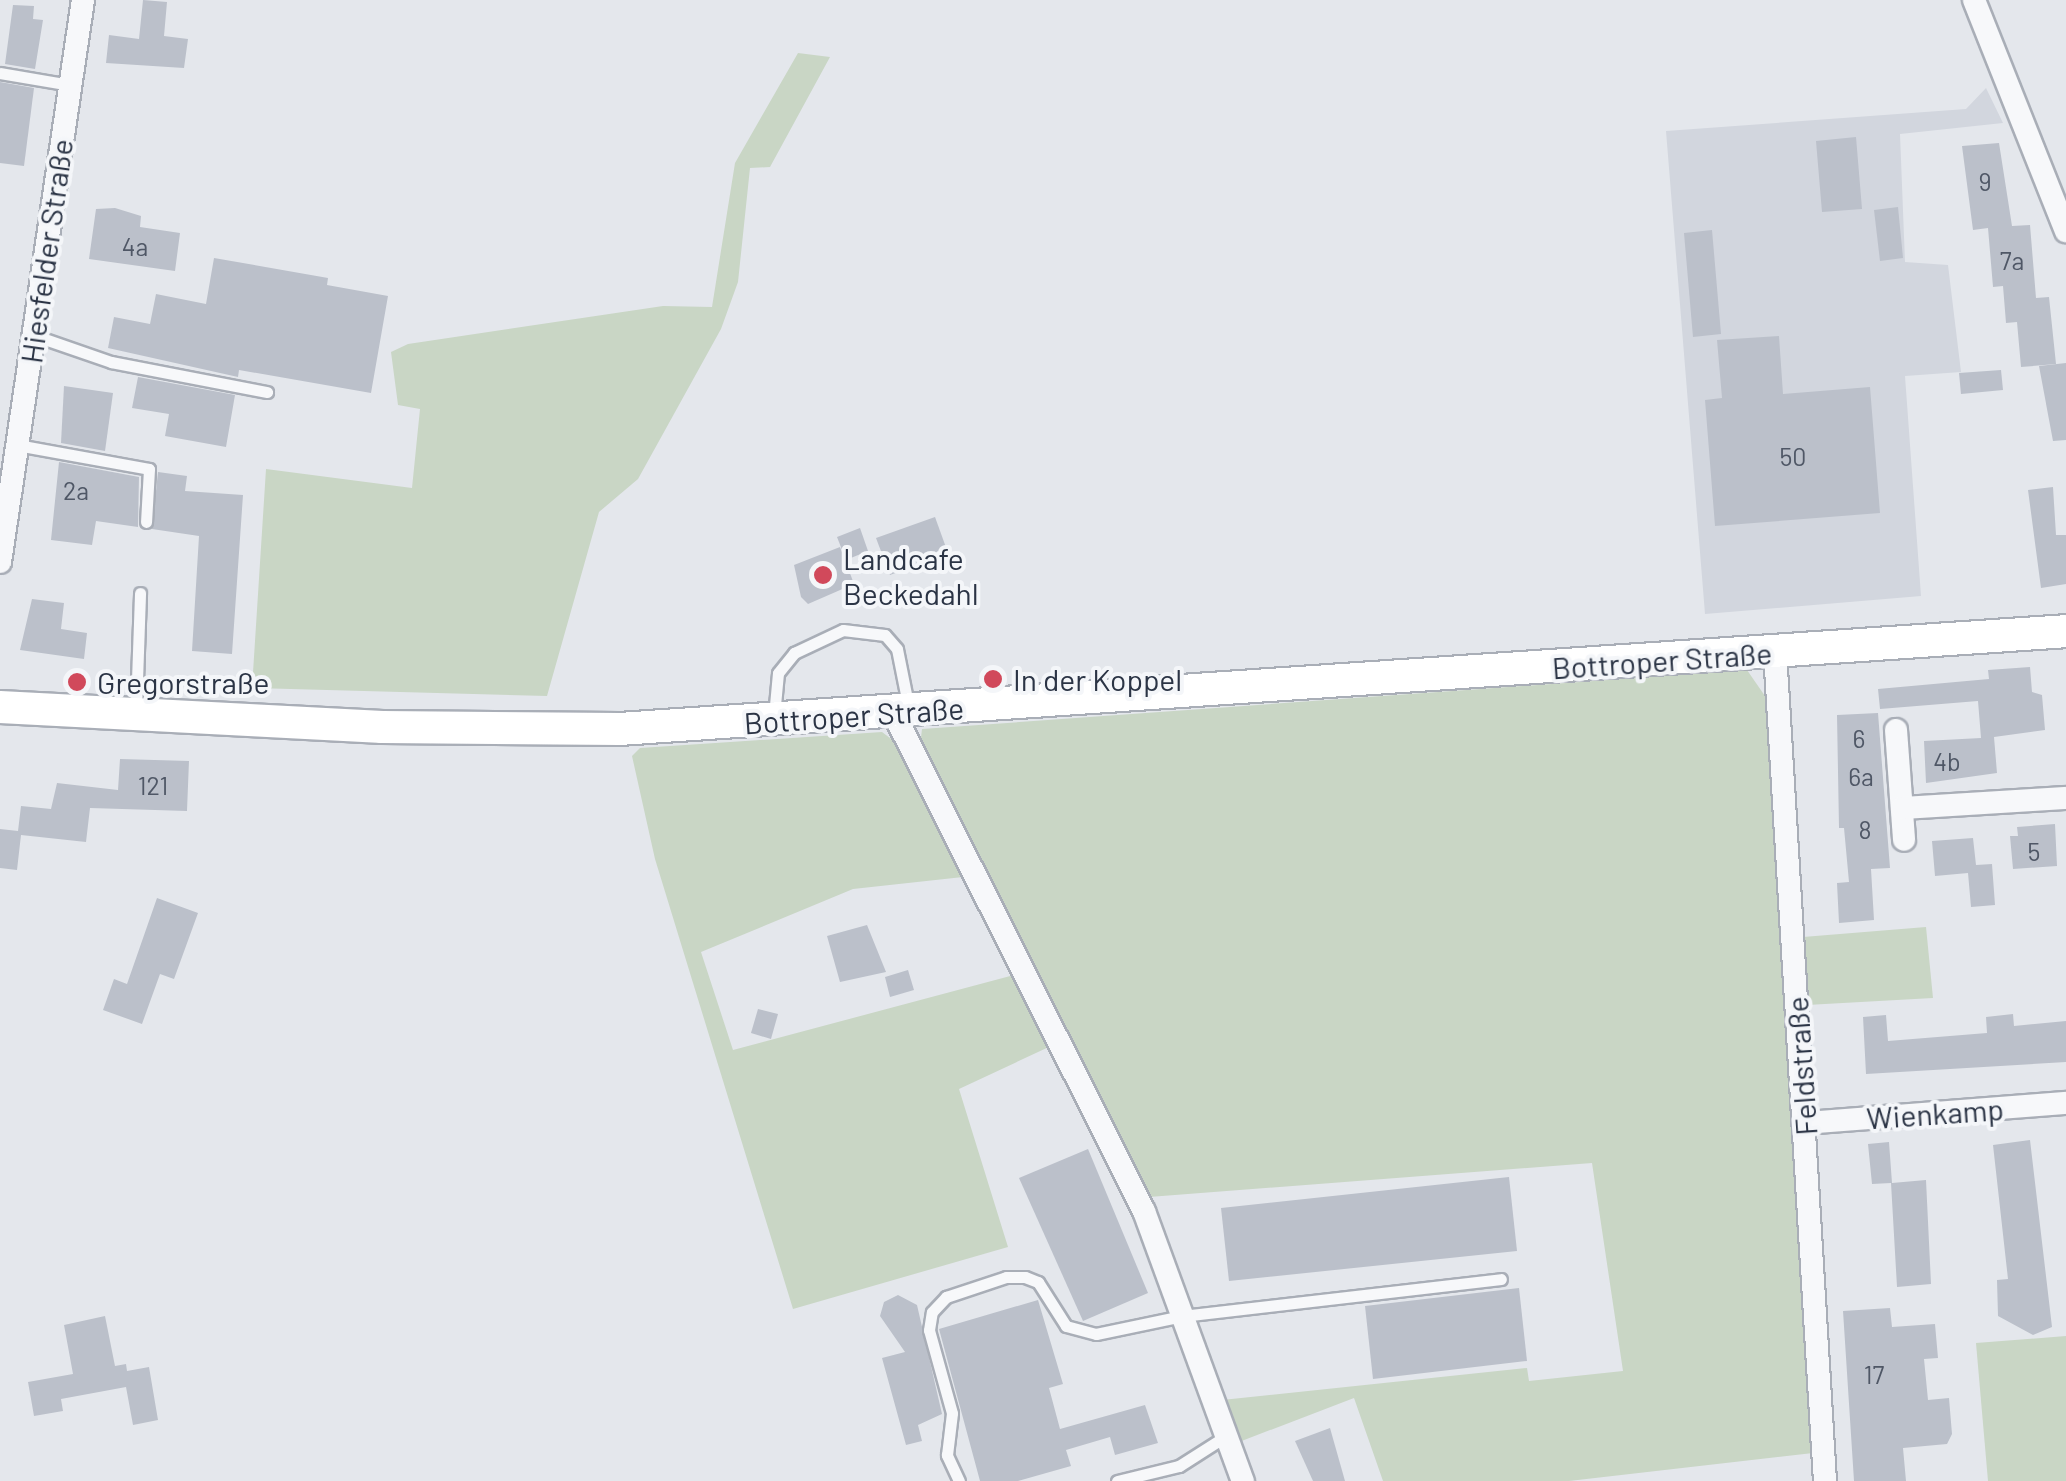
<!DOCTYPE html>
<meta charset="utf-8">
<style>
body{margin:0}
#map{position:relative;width:2066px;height:1481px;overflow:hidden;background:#e4e7ec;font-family:Barlow,sans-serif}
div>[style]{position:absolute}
.built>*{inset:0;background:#d2d6de}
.green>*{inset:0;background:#c9d6c5}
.building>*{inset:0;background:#bbc0ca}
.roads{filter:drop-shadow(2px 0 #a9aeb7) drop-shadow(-2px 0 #a9aeb7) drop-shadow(0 2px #a9aeb7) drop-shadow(0 -2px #a9aeb7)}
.service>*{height:11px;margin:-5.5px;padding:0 5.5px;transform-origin:5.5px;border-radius:5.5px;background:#f7f8fa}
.minor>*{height:22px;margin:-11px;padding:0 11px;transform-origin:11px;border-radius:11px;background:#f7f8fa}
.secondary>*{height:32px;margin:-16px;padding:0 16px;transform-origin:16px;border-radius:16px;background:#fff}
.dots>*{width:28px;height:28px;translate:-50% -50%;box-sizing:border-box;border:5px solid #f4f6f9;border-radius:50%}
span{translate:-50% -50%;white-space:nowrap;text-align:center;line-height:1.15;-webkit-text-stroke:8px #f4f6f9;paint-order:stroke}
.number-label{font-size:25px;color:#4f5766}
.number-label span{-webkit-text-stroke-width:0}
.street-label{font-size:30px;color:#2b3445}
.poi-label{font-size:30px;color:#2b3445}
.left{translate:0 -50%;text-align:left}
</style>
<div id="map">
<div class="built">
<i style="clip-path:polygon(1986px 88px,2003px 123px,1900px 134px,1905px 262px,1948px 265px,1961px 372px,1905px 376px,1921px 596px,1705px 614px,1666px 131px,1966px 109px)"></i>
</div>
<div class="green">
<i style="clip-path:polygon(798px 53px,830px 57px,770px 167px,750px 168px,738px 282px,721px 329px,638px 479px,599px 512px,547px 696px,252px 688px,266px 469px,412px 488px,420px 409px,398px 405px,391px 352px,408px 344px,663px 306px,712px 307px,735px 163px)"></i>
<i style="clip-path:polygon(1747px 670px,1765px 696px,1813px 1453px,1569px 1481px,1383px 1481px,1354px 1398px,1239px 1442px,1222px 1400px,1527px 1368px,1529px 1381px,1623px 1371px,1592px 1163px,1149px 1197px,920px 746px,922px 729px)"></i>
<i style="clip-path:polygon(882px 732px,898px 744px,963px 877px,853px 889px,701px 952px,733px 1050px,1014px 975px,1051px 1046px,959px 1089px,1008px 1247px,793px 1309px,655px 859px,632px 756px,640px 748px)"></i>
<i style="clip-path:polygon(1926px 927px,1933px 998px,1807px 1005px,1803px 937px)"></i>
<i style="clip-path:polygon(2066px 1336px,2066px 1481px,1988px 1481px,1976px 1343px)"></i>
</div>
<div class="building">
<i style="clip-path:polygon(143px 0,167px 2px,164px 36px,188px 39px,184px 68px,106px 63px,109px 35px,139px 39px)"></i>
<i style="clip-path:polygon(13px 5px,34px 6px,33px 19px,43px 20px,35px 69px,5px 64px)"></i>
<i style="clip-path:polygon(0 82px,34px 88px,24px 166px,0 163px)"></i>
<i style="clip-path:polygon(1856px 137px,1862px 209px,1822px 212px,1816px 141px)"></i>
<i style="clip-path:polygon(1999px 143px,2012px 226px,2030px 225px,2036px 298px,2049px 297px,2056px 364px,2021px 367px,2017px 322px,2006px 323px,2003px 286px,1993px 287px,1988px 228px,1973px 230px,1962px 146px)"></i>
<i style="clip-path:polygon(1898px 207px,1903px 258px,1880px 261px,1874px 210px)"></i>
<i style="clip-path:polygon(115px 208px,141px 216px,140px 227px,180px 233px,175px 271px,89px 259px,96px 209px)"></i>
<i style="clip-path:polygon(1712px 230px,1721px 334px,1693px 337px,1684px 233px)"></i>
<i style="clip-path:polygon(214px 258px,328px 278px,327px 285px,388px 296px,371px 393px,239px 370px,238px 377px,108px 348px,114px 317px,150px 324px,156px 294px,206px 304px)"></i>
<i style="clip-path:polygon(1779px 336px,1783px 394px,1870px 387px,1880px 513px,1715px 526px,1705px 400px,1722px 398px,1717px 340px)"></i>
<i style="clip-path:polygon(2066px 363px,2066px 440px,2053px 441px,2039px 366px)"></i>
<i style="clip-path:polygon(2001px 370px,2003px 390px,1961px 394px,1959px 373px)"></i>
<i style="clip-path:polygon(138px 377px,235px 395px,226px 447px,165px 436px,169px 414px,132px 408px)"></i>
<i style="clip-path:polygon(64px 386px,113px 393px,105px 451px,61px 443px)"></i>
<i style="clip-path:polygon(59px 462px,139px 477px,138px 527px,96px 521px,92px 545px,51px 540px)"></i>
<i style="clip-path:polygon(158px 472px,187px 476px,185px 491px,243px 495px,232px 654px,192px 651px,199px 536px,152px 529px)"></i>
<i style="clip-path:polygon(2053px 487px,2056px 535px,2066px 535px,2066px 584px,2041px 588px,2028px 490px)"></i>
<i style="clip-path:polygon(935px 517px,948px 553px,890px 575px,876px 538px)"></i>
<i style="clip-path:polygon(860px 528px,868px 551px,846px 560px,837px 537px)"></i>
<i style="clip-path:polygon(840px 547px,854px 584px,808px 604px,801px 597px,794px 565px)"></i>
<i style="clip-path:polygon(32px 599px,64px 603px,61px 629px,87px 633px,84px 659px,20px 650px)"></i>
<i style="clip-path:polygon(2030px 667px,2032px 692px,2042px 695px,2045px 730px,1994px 737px,1997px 773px,1926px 783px,1924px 741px,1981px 738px,1978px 701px,1880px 709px,1878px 689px,1989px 679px,1988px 670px)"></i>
<i style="clip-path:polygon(1878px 713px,1890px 868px,1871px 869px,1874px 920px,1839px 923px,1837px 883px,1849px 882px,1844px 828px,1839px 828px,1837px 715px)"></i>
<i style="clip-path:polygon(120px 759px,189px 761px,187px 811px,90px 808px,86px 842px,21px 835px,17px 870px,0 868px,0 829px,18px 831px,21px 806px,51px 809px,57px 783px,118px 790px)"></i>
<i style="clip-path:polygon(2055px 824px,2057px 866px,2013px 869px,2010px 836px,2018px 836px,2017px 827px)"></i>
<i style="clip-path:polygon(1973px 838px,1976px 865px,1992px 864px,1995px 905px,1971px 907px,1968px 873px,1935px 876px,1932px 841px)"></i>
<i style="clip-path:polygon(157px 898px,198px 913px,174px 979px,160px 974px,142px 1024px,103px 1010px,114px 979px,127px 984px)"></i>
<i style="clip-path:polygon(867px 925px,886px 972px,840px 982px,827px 936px)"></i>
<i style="clip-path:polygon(908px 970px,914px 990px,890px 997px,885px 977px)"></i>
<i style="clip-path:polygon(758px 1009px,778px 1014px,771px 1039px,751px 1033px)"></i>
<i style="clip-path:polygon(2013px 1014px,2014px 1026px,2066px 1021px,2066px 1062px,1866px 1074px,1863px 1017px,1886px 1015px,1888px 1041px,1987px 1033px,1986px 1017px)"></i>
<i style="clip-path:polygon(2030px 1140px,2052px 1327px,2033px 1335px,1998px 1316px,1997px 1280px,2008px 1279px,1993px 1145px)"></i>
<i style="clip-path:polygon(1889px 1142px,1892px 1183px,1926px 1180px,1931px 1284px,1897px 1287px,1891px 1183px,1872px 1184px,1868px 1144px)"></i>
<i style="clip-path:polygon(1088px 1149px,1148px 1293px,1083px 1321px,1019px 1178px)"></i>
<i style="clip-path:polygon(1509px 1177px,1517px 1251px,1229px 1281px,1221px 1208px)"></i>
<i style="clip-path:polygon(1519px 1288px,1527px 1361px,1373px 1379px,1365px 1306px)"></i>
<i style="clip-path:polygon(898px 1295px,917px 1305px,942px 1414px,918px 1425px,922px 1441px,906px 1445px,882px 1358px,905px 1352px,880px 1316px,884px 1302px)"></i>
<i style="clip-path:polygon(1038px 1300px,1063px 1384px,1049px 1388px,1060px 1429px,1145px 1405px,1158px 1443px,1115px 1455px,1110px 1437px,1066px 1450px,1071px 1466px,1018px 1481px,980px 1481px,939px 1329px)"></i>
<i style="clip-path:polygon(1890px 1308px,1892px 1327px,1935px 1324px,1938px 1358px,1924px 1359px,1928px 1400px,1949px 1398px,1952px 1434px,1947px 1444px,1903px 1448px,1906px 1481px,1854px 1481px,1843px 1311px)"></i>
<i style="clip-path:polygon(105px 1316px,115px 1366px,126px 1364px,127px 1371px,149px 1367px,158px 1420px,133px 1425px,126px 1387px,61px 1399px,63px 1411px,34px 1416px,28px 1382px,73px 1374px,64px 1325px)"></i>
<i style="clip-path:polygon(1330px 1428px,1345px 1481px,1313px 1481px,1295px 1441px)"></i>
</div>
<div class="roads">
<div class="service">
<i style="left:0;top:73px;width:71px;rotate:9.7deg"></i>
<i style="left:33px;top:335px;width:83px;rotate:19.1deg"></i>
<i style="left:111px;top:362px;width:159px;rotate:10.9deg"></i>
<i style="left:17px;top:445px;width:134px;rotate:10.3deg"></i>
<i style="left:149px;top:469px;width:53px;rotate:93.2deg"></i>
<i style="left:136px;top:709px;width:116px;rotate:-88deg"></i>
<i style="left:774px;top:716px;width:43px;rotate:-84.7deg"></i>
<i style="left:778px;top:673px;width:26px;rotate:-51deg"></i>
<i style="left:794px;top:653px;width:54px;rotate:-25.1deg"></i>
<i style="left:843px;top:630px;width:42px;rotate:6.8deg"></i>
<i style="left:885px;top:635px;width:18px;rotate:49deg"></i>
<i style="left:897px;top:649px;width:61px;rotate:78.7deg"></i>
<i style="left:959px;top:1481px;width:29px;rotate:-115deg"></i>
<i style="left:947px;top:1455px;width:42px;rotate:-83.2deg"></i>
<i style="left:952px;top:1413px;width:86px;rotate:-105.5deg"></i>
<i style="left:929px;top:1330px;width:18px;rotate:-81deg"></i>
<i style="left:932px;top:1312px;width:21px;rotate:-47deg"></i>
<i style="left:946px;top:1297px;width:63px;rotate:-18.4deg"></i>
<i style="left:1006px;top:1277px;width:19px"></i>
<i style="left:1025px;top:1277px;width:14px;rotate:21deg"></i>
<i style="left:1038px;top:1282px;width:52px;rotate:57.5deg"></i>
<i style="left:1066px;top:1326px;width:31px;rotate:15deg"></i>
<i style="left:1096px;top:1334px;width:88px;rotate:-11.8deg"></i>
<i style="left:1182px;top:1316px;width:321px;rotate:-6.6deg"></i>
<i style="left:1117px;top:1481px;width:64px;rotate:-13.6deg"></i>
<i style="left:1179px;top:1466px;width:56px;rotate:-32.6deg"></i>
</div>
<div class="minor">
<i style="left:1974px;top:0;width:249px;rotate:68.3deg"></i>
<i style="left:0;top:562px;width:568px;rotate:-81.6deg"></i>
<i style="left:1775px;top:652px;width:831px;rotate:86.55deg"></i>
<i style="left:894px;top:714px;width:556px;rotate:63.3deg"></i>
<i style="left:1144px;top:1211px;width:288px;rotate:69.9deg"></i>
<i style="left:1896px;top:730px;width:110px;rotate:85.8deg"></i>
<i style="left:1902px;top:808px;width:164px;rotate:-3.5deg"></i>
<i style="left:1805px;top:1123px;width:262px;rotate:-4.4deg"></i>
</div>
<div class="secondary">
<i style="left:0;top:707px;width:383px;rotate:3deg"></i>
<i style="left:382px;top:727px;width:237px;rotate:0.5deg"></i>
<i style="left:619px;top:729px;width:1450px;rotate:-3.87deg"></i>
</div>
</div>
<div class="dots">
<i style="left:823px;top:575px;background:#d1495b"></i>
<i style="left:993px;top:679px;background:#d1495b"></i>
<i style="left:77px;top:682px;background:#d1495b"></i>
</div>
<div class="number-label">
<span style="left:1985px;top:181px">9</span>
<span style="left:135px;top:246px">4a</span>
<span style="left:2012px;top:260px">7a</span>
<span style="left:1793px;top:456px">50</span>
<span style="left:76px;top:490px">2a</span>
<span style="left:1859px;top:738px">6</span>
<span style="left:1947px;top:761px">4b</span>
<span style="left:1861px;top:776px">6a</span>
<span style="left:153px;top:785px">121</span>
<span style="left:1865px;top:829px">8</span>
<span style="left:2034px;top:851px">5</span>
<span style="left:1874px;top:1374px">17</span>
</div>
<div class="street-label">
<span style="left:46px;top:251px;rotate:-82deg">Hiesfelder Straße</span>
<span style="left:1662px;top:660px;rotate:-4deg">Bottroper Straße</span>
<span style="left:854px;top:715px;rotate:-4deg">Bottroper Straße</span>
<span style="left:1801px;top:1066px;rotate:-94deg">Feldstraße</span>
<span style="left:1935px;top:1113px;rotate:-4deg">Wienkamp</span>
</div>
<div class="poi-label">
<span class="left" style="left:843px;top:575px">Landcafe<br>Beckedahl</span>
<span class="left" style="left:1013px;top:679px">In der Koppel</span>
<span class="left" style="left:97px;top:682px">Gregorstraße</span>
</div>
</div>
